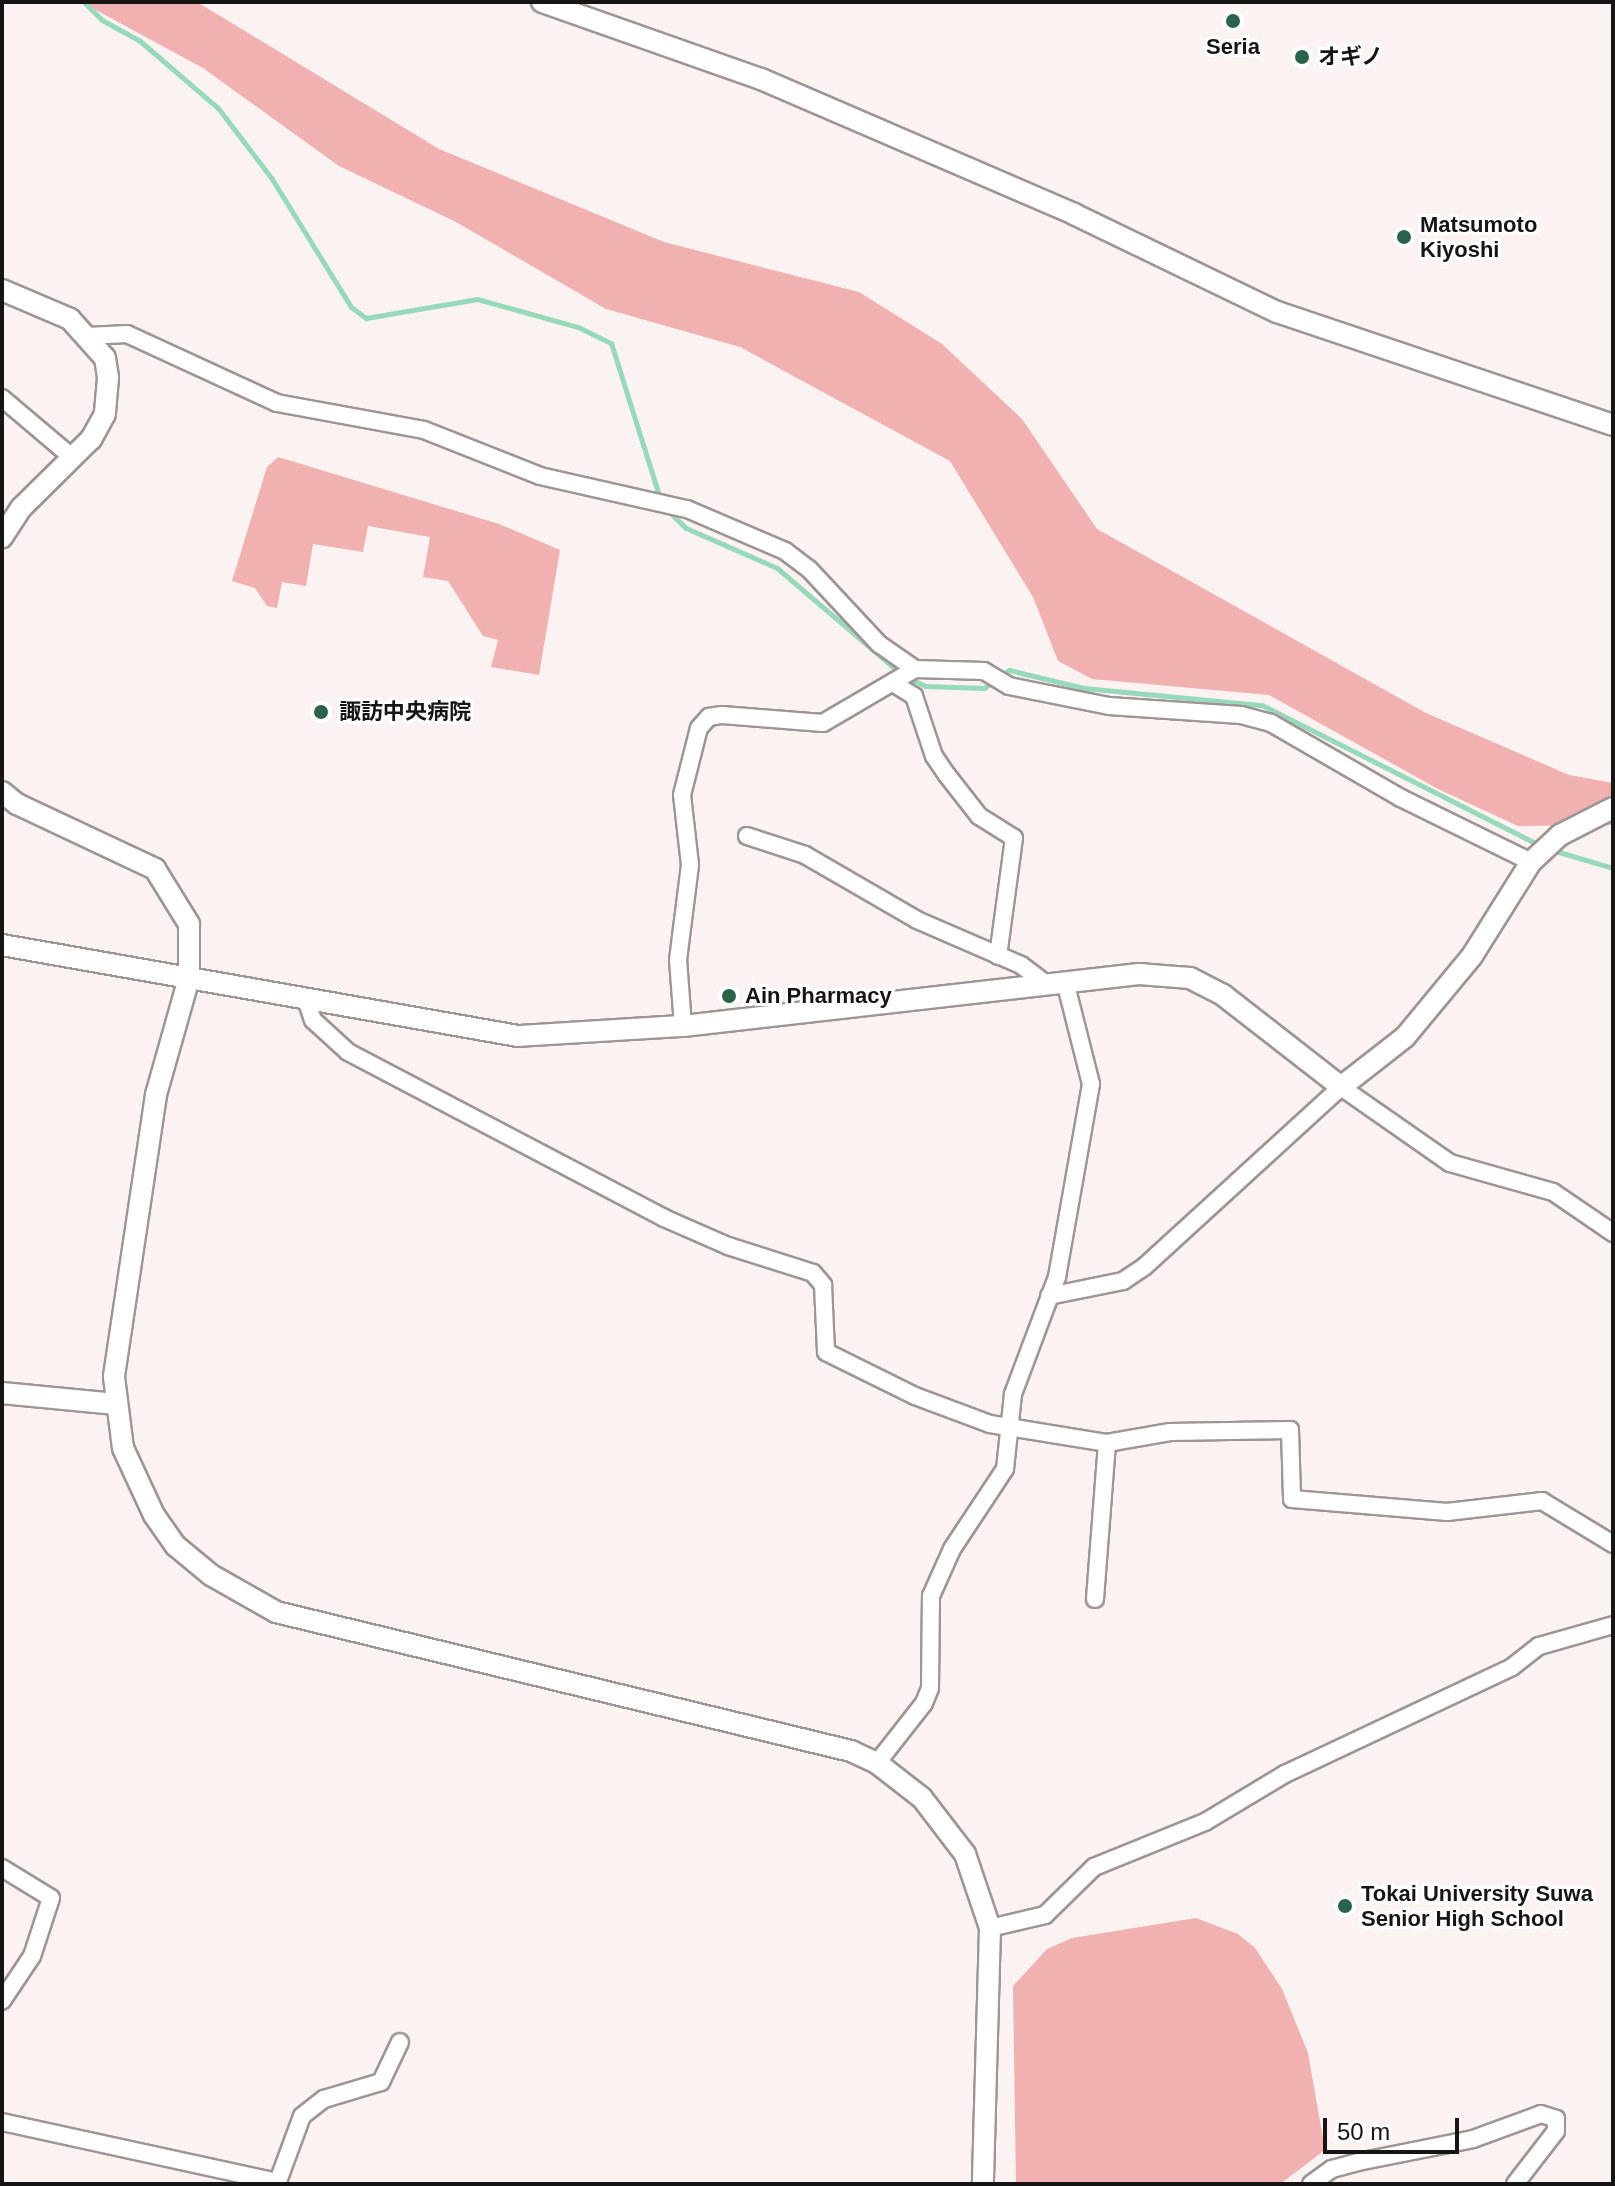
<!DOCTYPE html>
<meta charset="utf-8">
<style>
body{margin:0}
#map{position:relative;width:1615px;height:2186px;overflow:hidden;background:#fbf2f2;font-family:Helvetica,"Noto Sans JP",sans-serif}
div>[style]{position:absolute}
.green>*{inset:0;background:#f0b1b0}
.stream>*{height:5px;margin:-2.5px;padding:0 2.5px;transform-origin:2.5px;border-radius:2.5px;background:#97d9bb}
.roads{filter:drop-shadow(2px 0 #9e9595) drop-shadow(-2px 0 #9e9595) drop-shadow(0 2px #9e9595) drop-shadow(0 -2px #9e9595)}
.minor>*{height:16px;margin:-8px;padding:0 8px;transform-origin:8px;border-radius:8px;background:#fff}
.tertiary>*{height:20px;margin:-10px;padding:0 10px;transform-origin:10px;border-radius:10px;background:#fff}
.dots>*{width:22px;height:22px;translate:-50% -50%;box-sizing:border-box;border:4px solid #fff;border-radius:50%}
span{translate:-50% -50%;white-space:nowrap;text-align:center;line-height:1.15;-webkit-text-stroke:6px #fff;paint-order:stroke}
.poi-label{font-size:22px;color:#171414;font-weight:700}
.left{translate:0 -50%;text-align:left}
.frame{position:absolute;inset:0;border:4px solid #171414;pointer-events:none}
.scale{position:absolute;left:1323px;top:2118px;width:136px;height:36px;box-sizing:border-box;border:4px solid #171414;border-top:0;padding-left:10px;font-size:24px;line-height:28px;white-space:nowrap;color:#171414;-webkit-text-stroke:6px #fff;paint-order:stroke}
</style>
<div id="map">
<div class="green">
<i style="clip-path:polygon(81px 2px,197px 2px,439px 149px,664px 242px,859px 292px,942px 344px,1022px 419px,1097px 529px,1426px 713px,1569px 775px,1613px 783px,1613px 825px,1518px 826px,1438px 789px,1269px 695px,1092px 679px,1058px 661px,1033px 597px,950px 461px,740px 347px,606px 309px,456px 222px,339px 166px,203px 68px)"></i>
<i style="clip-path:polygon(278px 457px,499px 524px,560px 550px,539px 675px,491px 667px,498px 640px,483px 636px,448px 581px,423px 577px,430px 537px,368px 526px,363px 552px,313px 544px,306px 586px,282px 582px,277px 608px,267px 606px,255px 588px,232px 581px,267px 467px)"></i>
<i style="clip-path:polygon(1196px 1918px,1238px 1934px,1255px 1948px,1282px 1989px,1308px 2053px,1325px 2150px,1280px 2184px,1016px 2184px,1013px 1986px,1047px 1949px,1072px 1938px)"></i>
</div>
<div class="stream">
<i style="left:84px;top:2px;width:25px;rotate:45deg"></i>
<i style="left:102px;top:20px;width:43px;rotate:28.9deg"></i>
<i style="left:140px;top:41px;width:103px;rotate:40.7deg"></i>
<i style="left:218px;top:108px;width:89px;rotate:52.7deg"></i>
<i style="left:272px;top:179px;width:150px;rotate:58.3deg"></i>
<i style="left:351px;top:307px;width:19px;rotate:36deg"></i>
<i style="left:366px;top:318px;width:113px;rotate:-9.7deg"></i>
<i style="left:477px;top:299px;width:105px;rotate:15.5deg"></i>
<i style="left:578px;top:327px;width:37px;rotate:26deg"></i>
<i style="left:611px;top:343px;width:163px;rotate:72.5deg"></i>
<i style="left:664px;top:507px;width:30px;rotate:44deg"></i>
<i style="left:686px;top:528px;width:99px;rotate:23.7deg"></i>
<i style="left:777px;top:568px;width:163px;rotate:40.5deg"></i>
<i style="left:910px;top:679px;width:17px;rotate:24deg"></i>
<i style="left:926px;top:686px;width:58px;rotate:2deg"></i>
<i style="left:984px;top:688px;width:31px;rotate:-36deg"></i>
<i style="left:1009px;top:670px;width:77px;rotate:13.5deg"></i>
<i style="left:1084px;top:688px;width:179px;rotate:5.5deg"></i>
<i style="left:1262px;top:705px;width:310px;rotate:26.8deg"></i>
<i style="left:1552px;top:850px;width:64px;rotate:16.4deg"></i>
</div>
<div class="roads">
<div class="minor">
<i style="left:87px;top:336px;width:40px;rotate:-2.9deg"></i>
<i style="left:127px;top:334px;width:165px;rotate:24.7deg"></i>
<i style="left:277px;top:403px;width:149px;rotate:10.4deg"></i>
<i style="left:424px;top:430px;width:125px;rotate:21.6deg"></i>
<i style="left:540px;top:476px;width:151px;rotate:12.7deg"></i>
<i style="left:687px;top:509px;width:107px;rotate:23.2deg"></i>
<i style="left:785px;top:551px;width:30px;rotate:37deg"></i>
<i style="left:809px;top:569px;width:103px;rotate:47deg"></i>
<i style="left:879px;top:644px;width:44px;rotate:34.8deg"></i>
<i style="left:915px;top:669px;width:69px;rotate:1.7deg"></i>
<i style="left:984px;top:671px;width:29px;rotate:31deg"></i>
<i style="left:1009px;top:686px;width:102px;rotate:11.3deg"></i>
<i style="left:1109px;top:706px;width:132px;rotate:3.9deg"></i>
<i style="left:1241px;top:715px;width:31px;rotate:15deg"></i>
<i style="left:1271px;top:723px;width:150px;rotate:30deg"></i>
<i style="left:1401px;top:798px;width:145px;rotate:26.2deg"></i>
<i style="left:2px;top:398px;width:93px;rotate:40.2deg"></i>
<i style="left:893px;top:683px;width:25px;rotate:32deg"></i>
<i style="left:914px;top:696px;width:63px;rotate:71.6deg"></i>
<i style="left:934px;top:756px;width:23px;rotate:56deg"></i>
<i style="left:947px;top:775px;width:52px;rotate:52deg"></i>
<i style="left:979px;top:816px;width:41px;rotate:32.2deg"></i>
<i style="left:1014px;top:838px;width:119px;rotate:97.7deg"></i>
<i style="left:747px;top:836px;width:61px;rotate:18.1deg"></i>
<i style="left:805px;top:855px;width:129px;rotate:30.1deg"></i>
<i style="left:917px;top:920px;width:113px;rotate:23.4deg"></i>
<i style="left:1021px;top:965px;width:31px;rotate:37deg"></i>
<i style="left:307px;top:1002px;width:19px;rotate:72deg"></i>
<i style="left:313px;top:1020px;width:47px;rotate:42.4deg"></i>
<i style="left:348px;top:1052px;width:357px;rotate:27.7deg"></i>
<i style="left:664px;top:1218px;width:70px;rotate:23.6deg"></i>
<i style="left:728px;top:1246px;width:89px;rotate:17.6deg"></i>
<i style="left:813px;top:1273px;width:16px;rotate:50deg"></i>
<i style="left:823px;top:1285px;width:67px;rotate:87.4deg"></i>
<i style="left:826px;top:1352px;width:99px;rotate:26.3deg"></i>
<i style="left:915px;top:1396px;width:80px;rotate:20.5deg"></i>
<i style="left:990px;top:1424px;width:119px;rotate:9.2deg"></i>
<i style="left:1107px;top:1443px;width:64px;rotate:-9.9deg"></i>
<i style="left:1170px;top:1432px;width:120px;rotate:-1deg"></i>
<i style="left:1290px;top:1430px;width:69px;rotate:88.3deg"></i>
<i style="left:1292px;top:1499px;width:156px;rotate:4.8deg"></i>
<i style="left:1447px;top:1512px;width:96px;rotate:-6.6deg"></i>
<i style="left:1542px;top:1501px;width:83px;rotate:31.2deg"></i>
<i style="left:683px;top:1026px;width:66px;rotate:-94.3deg"></i>
<i style="left:678px;top:960px;width:96px;rotate:-82.8deg"></i>
<i style="left:690px;top:865px;width:70px;rotate:-96.5deg"></i>
<i style="left:682px;top:795px;width:69px;rotate:-75.8deg"></i>
<i style="left:699px;top:728px;width:15px;rotate:-48deg"></i>
<i style="left:709px;top:717px;width:13px;rotate:-9deg"></i>
<i style="left:722px;top:715px;width:101px;rotate:4.5deg"></i>
<i style="left:823px;top:723px;width:107px;rotate:-30.4deg"></i>
<i style="left:1049px;top:1296px;width:76px;rotate:-11.5deg"></i>
<i style="left:1123px;top:1281px;width:25px;rotate:-34deg"></i>
<i style="left:1144px;top:1267px;width:267px;rotate:-42.4deg"></i>
<i style="left:1341px;top:1087px;width:133px;rotate:34.9deg"></i>
<i style="left:1450px;top:1163px;width:107px;rotate:15.7deg"></i>
<i style="left:1553px;top:1192px;width:73px;rotate:34.3deg"></i>
<i style="left:1095px;top:1599px;width:156px;rotate:-85.6deg"></i>
<i style="left:877px;top:1763px;width:76px;rotate:-51.9deg"></i>
<i style="left:924px;top:1703px;width:16px;rotate:-68deg"></i>
<i style="left:930px;top:1688px;width:92px;rotate:-89.4deg"></i>
<i style="left:931px;top:1596px;width:51px;rotate:-65.9deg"></i>
<i style="left:952px;top:1549px;width:96px;rotate:-56.5deg"></i>
<i style="left:1005px;top:1469px;width:75px;rotate:-83.9deg"></i>
<i style="left:1013px;top:1394px;width:125px;rotate:-69.4deg"></i>
<i style="left:1057px;top:1277px;width:196px;rotate:-80deg"></i>
<i style="left:1091px;top:1084px;width:102px;rotate:-104.2deg"></i>
<i style="left:2px;top:1868px;width:57px;rotate:31.5deg"></i>
<i style="left:51px;top:1898px;width:61px;rotate:108.1deg"></i>
<i style="left:32px;top:1956px;width:54px;rotate:123.7deg"></i>
<i style="left:990px;top:1928px;width:57px;rotate:-13.3deg"></i>
<i style="left:1045px;top:1915px;width:69px;rotate:-44.4deg"></i>
<i style="left:1094px;top:1867px;width:120px;rotate:-22.1deg"></i>
<i style="left:1205px;top:1822px;width:93px;rotate:-31deg"></i>
<i style="left:1285px;top:1774px;width:251px;rotate:-25.2deg"></i>
<i style="left:1512px;top:1667px;width:34px;rotate:-38deg"></i>
<i style="left:1539px;top:1646px;width:77px;rotate:-15.8deg"></i>
<i style="left:2px;top:2122px;width:281px;rotate:12.3deg"></i>
<i style="left:277px;top:2184px;width:72px;rotate:-69.8deg"></i>
<i style="left:302px;top:2116px;width:28px;rotate:-38deg"></i>
<i style="left:324px;top:2099px;width:59px;rotate:-16.6deg"></i>
<i style="left:381px;top:2082px;width:44px;rotate:-64.6deg"></i>
<i style="left:1311px;top:2184px;width:26px;rotate:-36deg"></i>
<i style="left:1332px;top:2169px;width:27px;rotate:-15deg"></i>
<i style="left:1358px;top:2162px;width:117px;rotate:-11.3deg"></i>
<i style="left:1473px;top:2139px;width:72px;rotate:-20.2deg"></i>
<i style="left:1541px;top:2114px;width:16px;rotate:18deg"></i>
<i style="left:1556px;top:2119px;width:12px;rotate:90deg"></i>
<i style="left:1556px;top:2131px;width:67px;rotate:127.7deg"></i>
</div>
<div class="tertiary">
<i style="left:542px;top:2px;width:232px;rotate:19.4deg"></i>
<i style="left:761px;top:79px;width:341px;rotate:23.3deg"></i>
<i style="left:1074px;top:214px;width:225px;rotate:25.8deg"></i>
<i style="left:1277px;top:312px;width:354px;rotate:18.6deg"></i>
<i style="left:2px;top:290px;width:74px;rotate:23.1deg"></i>
<i style="left:70px;top:319px;width:52px;rotate:48.1deg"></i>
<i style="left:105px;top:358px;width:20px;rotate:81deg"></i>
<i style="left:108px;top:378px;width:36px;rotate:95deg"></i>
<i style="left:105px;top:414px;width:29px;rotate:119deg"></i>
<i style="left:91px;top:439px;width:98px;rotate:135.4deg"></i>
<i style="left:21px;top:508px;width:35px;rotate:123deg"></i>
<i style="left:2px;top:792px;width:19px;rotate:39deg"></i>
<i style="left:17px;top:804px;width:153px;rotate:25.2deg"></i>
<i style="left:155px;top:869px;width:65px;rotate:58.3deg"></i>
<i style="left:189px;top:924px;width:54px;rotate:90deg"></i>
<i style="left:189px;top:978px;width:122px;rotate:105.8deg"></i>
<i style="left:156px;top:1095px;width:285px;rotate:98.5deg"></i>
<i style="left:114px;top:1377px;width:72px;rotate:82.8deg"></i>
<i style="left:123px;top:1448px;width:74px;rotate:65.2deg"></i>
<i style="left:154px;top:1515px;width:38px;rotate:55deg"></i>
<i style="left:176px;top:1546px;width:45px;rotate:39.6deg"></i>
<i style="left:211px;top:1575px;width:75px;rotate:29.6deg"></i>
<i style="left:276px;top:1612px;width:592px;rotate:13.59deg"></i>
<i style="left:851px;top:1751px;width:29px;rotate:25deg"></i>
<i style="left:877px;top:1763px;width:57px;rotate:37.9deg"></i>
<i style="left:922px;top:1798px;width:71px;rotate:52.5deg"></i>
<i style="left:965px;top:1854px;width:78px;rotate:71.3deg"></i>
<i style="left:990px;top:1928px;width:256px;rotate:91.6deg"></i>
<i style="left:2px;top:945px;width:524px;rotate:10deg"></i>
<i style="left:518px;top:1036px;width:165px;rotate:-3.5deg"></i>
<i style="left:683px;top:1026px;width:459px;rotate:-6.5deg"></i>
<i style="left:1139px;top:974px;width:51px;rotate:4.5deg"></i>
<i style="left:1190px;top:978px;width:37px;rotate:27deg"></i>
<i style="left:1223px;top:995px;width:150px;rotate:37.9deg"></i>
<i style="left:1341px;top:1087px;width:81px;rotate:-38deg"></i>
<i style="left:1405px;top:1037px;width:105px;rotate:-50.4deg"></i>
<i style="left:1472px;top:956px;width:111px;rotate:-57.9deg"></i>
<i style="left:1531px;top:862px;width:40px;rotate:-43deg"></i>
<i style="left:1560px;top:835px;width:59px;rotate:-27deg"></i>
<i style="left:2px;top:1393px;width:115px;rotate:5.5deg"></i>
</div>
</div>
<div class="dots">
<i style="left:1233px;top:21px;background:#29634b"></i>
<i style="left:1302px;top:57px;background:#29634b"></i>
<i style="left:1404px;top:237px;background:#29634b"></i>
<i style="left:321px;top:712px;background:#29634b"></i>
<i style="left:729px;top:996px;background:#29634b"></i>
<i style="left:1345px;top:1906px;background:#29634b"></i>
</div>
<div class="poi-label">
<span style="left:1233px;top:47px">Seria</span>
<span class="left" style="left:1318px;top:57px">オギノ</span>
<span class="left" style="left:1420px;top:237px">Matsumoto<br>Kiyoshi</span>
<span class="left" style="left:339px;top:712px">諏訪中央病院</span>
<span class="left" style="left:745px;top:996px">Ain Pharmacy</span>
<span class="left" style="left:1361px;top:1906px">Tokai University Suwa<br>Senior High School</span>
</div>
<div class="frame"></div>
<div class="scale">50 m</div>
</div>
